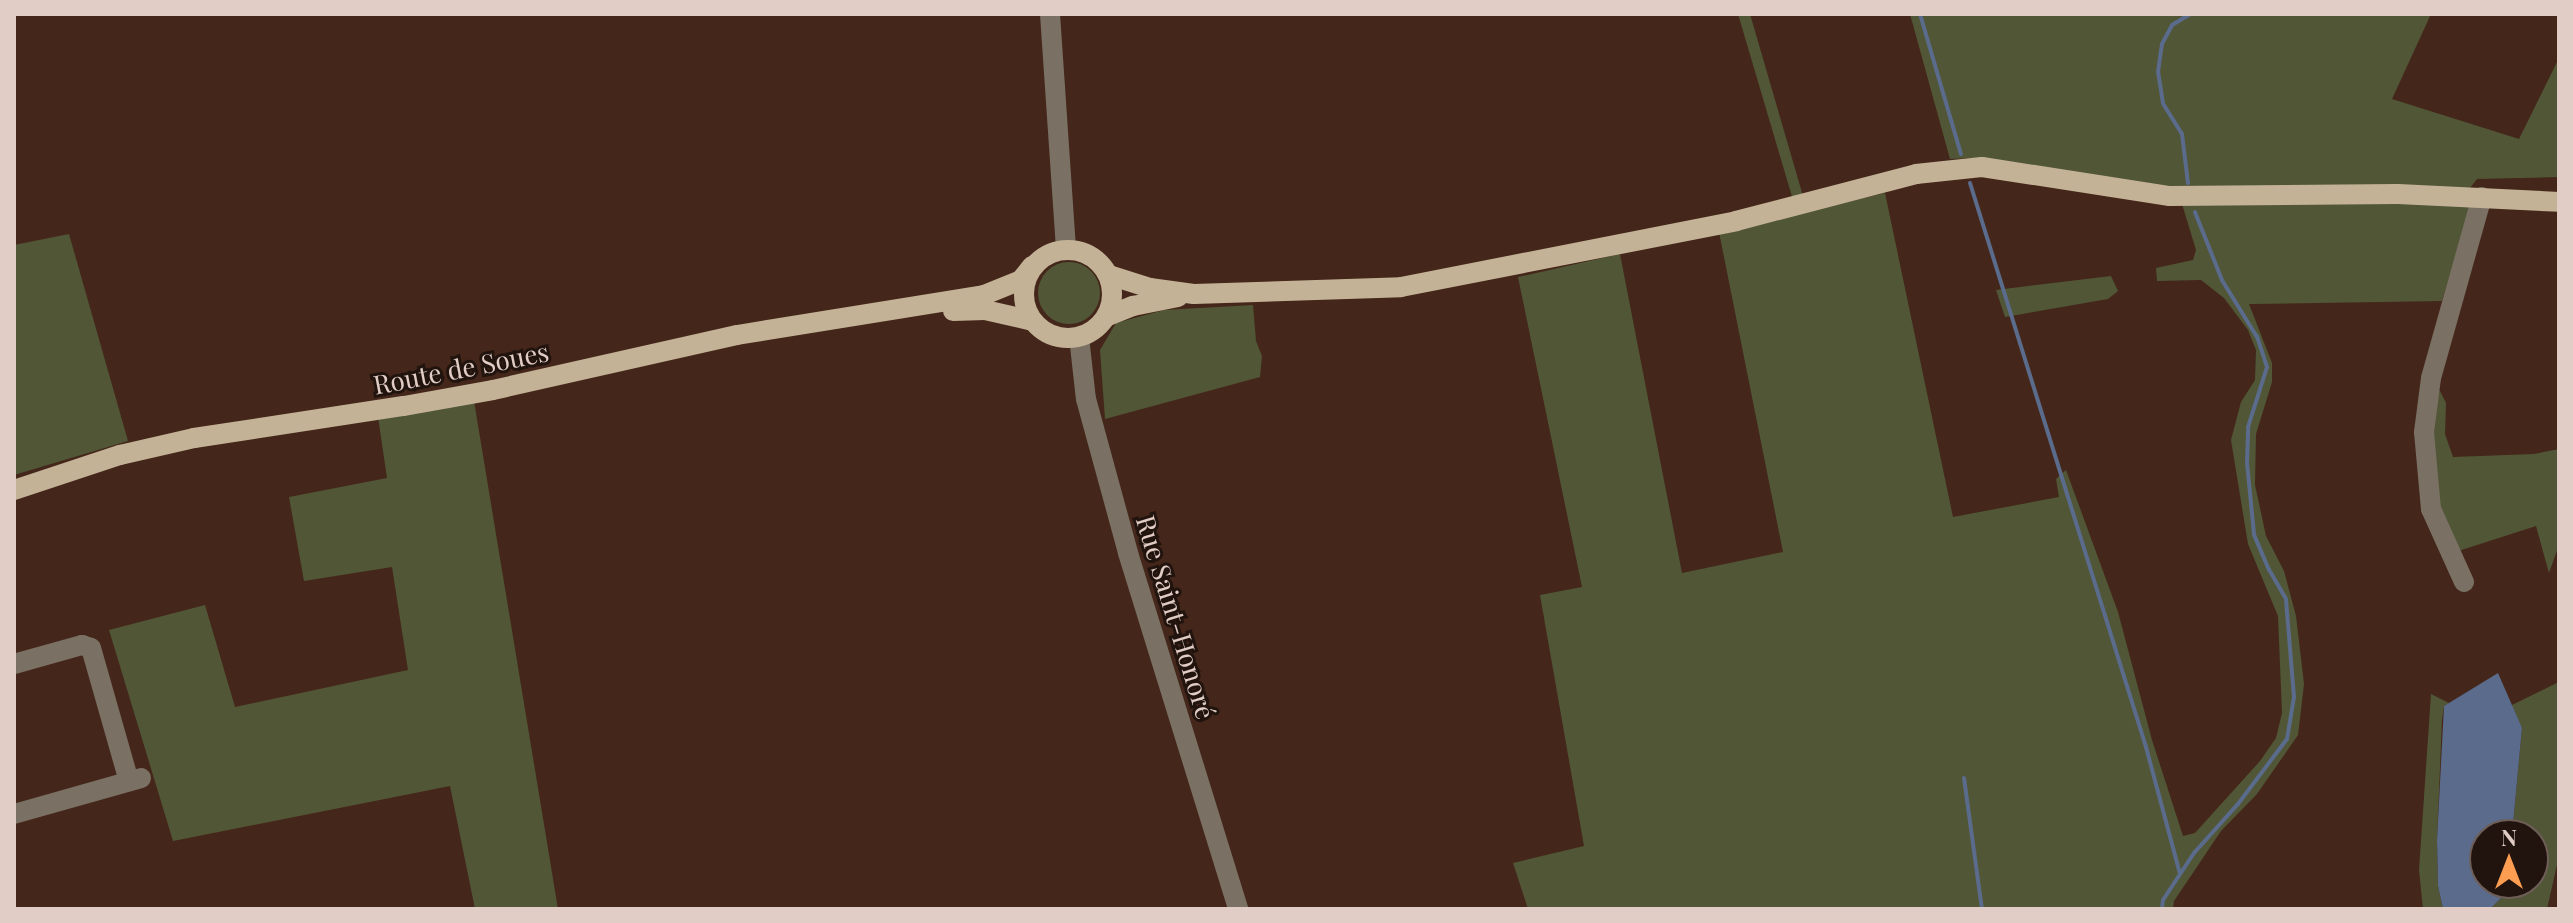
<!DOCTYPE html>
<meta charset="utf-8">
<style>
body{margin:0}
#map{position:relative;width:2573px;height:923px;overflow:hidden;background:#44271a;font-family:"Playfair Display",serif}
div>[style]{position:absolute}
.green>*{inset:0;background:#515637}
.round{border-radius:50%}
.water>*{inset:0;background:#5a6b8c}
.stream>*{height:4px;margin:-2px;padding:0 2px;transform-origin:2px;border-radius:2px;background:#5a6b8c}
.minor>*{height:20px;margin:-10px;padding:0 10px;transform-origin:10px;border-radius:10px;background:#7a7164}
.major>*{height:20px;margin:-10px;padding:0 10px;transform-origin:10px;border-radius:10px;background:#c4b297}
.major>.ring{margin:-10px;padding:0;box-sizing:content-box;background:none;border:20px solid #c4b297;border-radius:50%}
span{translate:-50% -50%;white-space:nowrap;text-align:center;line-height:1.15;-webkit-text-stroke:6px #21140e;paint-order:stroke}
.street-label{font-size:26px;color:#e1cdc5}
.frame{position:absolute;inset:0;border:16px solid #e1cdc5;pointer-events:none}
.north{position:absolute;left:2469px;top:819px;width:80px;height:80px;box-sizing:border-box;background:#21140e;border:2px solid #6e5e57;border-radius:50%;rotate:0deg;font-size:22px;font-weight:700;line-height:32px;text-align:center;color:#e1cdc5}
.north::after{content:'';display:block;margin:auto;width:28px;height:36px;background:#fc9d52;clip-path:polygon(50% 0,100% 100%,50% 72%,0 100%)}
</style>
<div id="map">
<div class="green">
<i style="clip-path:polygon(1738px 14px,1750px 14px,1803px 196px,1793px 200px)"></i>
<i style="clip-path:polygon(1910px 14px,2431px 14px,2392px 99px,2519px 139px,2559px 58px,2559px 177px,2477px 179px,2470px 188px,2200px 191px,1971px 158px,1950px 159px)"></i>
<i style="clip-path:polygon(1885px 193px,1953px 517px,2059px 497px,2056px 479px,2066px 470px,2118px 612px,2152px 740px,2183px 836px,2195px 833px,2260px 761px,2276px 738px,2282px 713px,2278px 616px,2248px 544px,2231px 440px,2241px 402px,2255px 380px,2256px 350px,2248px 330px,2224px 298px,2201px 280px,2157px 281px,2156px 268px,2193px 260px,2196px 250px,2182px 204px,2431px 201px,2471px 205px,2442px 301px,2249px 304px,2272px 363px,2272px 382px,2256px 434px,2255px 485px,2266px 536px,2284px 571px,2296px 616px,2304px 684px,2298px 735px,2257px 794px,2221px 831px,2174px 901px,2173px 909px,1528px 909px,1513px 863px,1584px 846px,1540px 595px,1582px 587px,1518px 277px,1620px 254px,1682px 573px,1783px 552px,1719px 232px)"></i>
<i style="clip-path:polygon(69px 234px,128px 441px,14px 475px,14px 245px)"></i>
<i class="round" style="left:1038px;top:262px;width:62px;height:62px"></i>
<i style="clip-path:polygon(2111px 276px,2118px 291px,2108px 299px,2005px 317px,1996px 290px)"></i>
<i style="clip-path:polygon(1253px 305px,1256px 341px,1262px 356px,1260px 377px,1105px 419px,1100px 350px,1116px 323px,1164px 310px)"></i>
<i style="clip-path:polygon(2425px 387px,2440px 391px,2446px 403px,2445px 434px,2453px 457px,2534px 454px,2559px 449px,2559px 545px,2549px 573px,2536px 526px,2446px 555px)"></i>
<i style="clip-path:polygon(474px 401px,558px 909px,475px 909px,450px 786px,173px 841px,109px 630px,205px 605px,235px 707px,408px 670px,392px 567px,304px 581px,289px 497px,387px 478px,378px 417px)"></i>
<i style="clip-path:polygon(2559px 682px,2559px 856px,2547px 909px,2490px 909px,2505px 894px,2507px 883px,2533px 883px,2533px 835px,2512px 835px,2522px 728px,2510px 706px)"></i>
<i style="clip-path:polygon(2431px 694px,2449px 703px,2444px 706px,2442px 720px,2437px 840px,2438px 886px,2443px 909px,2423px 909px,2419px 870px)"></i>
</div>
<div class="water">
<i style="clip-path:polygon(2498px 673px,2522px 728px,2512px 835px,2485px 835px,2485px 883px,2507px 883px,2505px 894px,2490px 909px,2443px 909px,2438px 886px,2437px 840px,2444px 706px)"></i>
</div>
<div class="stream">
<i style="left:1920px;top:14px;width:146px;rotate:73.7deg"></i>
<i style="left:1970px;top:183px;width:591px;rotate:72.67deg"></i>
<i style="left:2146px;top:747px;width:131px;rotate:75deg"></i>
<i style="left:2188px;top:183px;width:49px;rotate:-97deg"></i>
<i style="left:2182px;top:134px;width:36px;rotate:-122deg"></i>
<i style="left:2163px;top:103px;width:31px;rotate:-99deg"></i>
<i style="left:2158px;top:72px;width:28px;rotate:-82deg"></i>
<i style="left:2162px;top:44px;width:21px;rotate:-62deg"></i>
<i style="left:2172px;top:25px;width:21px;rotate:-31deg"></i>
<i style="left:1964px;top:778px;width:132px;rotate:82.2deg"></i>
<i style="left:2162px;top:909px;width:9px;rotate:-84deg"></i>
<i style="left:2163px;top:900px;width:56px;rotate:-56.6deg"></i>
<i style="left:2194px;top:853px;width:66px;rotate:-48.1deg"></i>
<i style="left:2238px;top:804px;width:81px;rotate:-53deg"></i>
<i style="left:2287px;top:739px;width:43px;rotate:-80.5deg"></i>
<i style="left:2294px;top:697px;width:98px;rotate:-94.7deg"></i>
<i style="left:2286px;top:599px;width:34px;rotate:-120deg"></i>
<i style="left:2269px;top:570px;width:39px;rotate:-113deg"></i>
<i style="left:2254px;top:534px;width:71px;rotate:-95.6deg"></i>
<i style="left:2247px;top:463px;width:36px;rotate:-88deg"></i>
<i style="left:2248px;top:427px;width:63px;rotate:-72.4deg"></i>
<i style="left:2267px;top:367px;width:32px;rotate:-108deg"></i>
<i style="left:2257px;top:337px;width:67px;rotate:-121.6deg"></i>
<i style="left:2222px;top:280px;width:73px;rotate:-111.7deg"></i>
</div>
<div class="minor">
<i style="left:1050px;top:14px;width:236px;rotate:86.1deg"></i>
<i style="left:1079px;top:337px;width:62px;rotate:83.6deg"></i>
<i style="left:1086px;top:399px;width:160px;rotate:74.7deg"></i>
<i style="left:1128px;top:553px;width:373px;rotate:72.8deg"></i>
<i style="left:2464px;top:582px;width:80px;rotate:-114.3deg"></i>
<i style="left:2431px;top:509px;width:77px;rotate:-95.2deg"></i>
<i style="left:2424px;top:432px;width:54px;rotate:-82.6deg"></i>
<i style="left:2431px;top:378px;width:188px;rotate:-74.3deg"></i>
<i style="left:14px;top:664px;width:71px;rotate:-15.6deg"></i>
<i style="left:82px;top:645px;width:9px;rotate:18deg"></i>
<i style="left:91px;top:648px;width:138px;rotate:74.1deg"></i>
<i style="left:14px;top:814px;width:132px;rotate:-15.8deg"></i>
</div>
<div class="major">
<i class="ring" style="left:1024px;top:250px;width:68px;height:68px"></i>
<i style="left:1109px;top:275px;width:43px;rotate:17.6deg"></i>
<i style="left:1150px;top:288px;width:44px;rotate:7.8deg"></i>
<i style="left:1194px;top:294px;width:207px;rotate:-1.9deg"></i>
<i style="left:1401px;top:287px;width:341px;rotate:-11.1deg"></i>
<i style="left:1736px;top:221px;width:186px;rotate:-14.6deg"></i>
<i style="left:1916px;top:174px;width:66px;rotate:-6.1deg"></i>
<i style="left:1982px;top:167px;width:190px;rotate:8.8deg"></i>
<i style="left:2170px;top:196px;width:228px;rotate:-0.5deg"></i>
<i style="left:2398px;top:194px;width:161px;rotate:2.8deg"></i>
<i style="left:953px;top:311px;width:32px;rotate:-2deg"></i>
<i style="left:985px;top:310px;width:49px;rotate:12.9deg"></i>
<i style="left:1108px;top:316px;width:27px;rotate:-22deg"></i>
<i style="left:1133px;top:306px;width:46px;rotate:-11.3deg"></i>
<i style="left:14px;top:490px;width:112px;rotate:-18.3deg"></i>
<i style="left:120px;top:455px;width:76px;rotate:-12.9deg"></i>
<i style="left:194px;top:438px;width:212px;rotate:-8.7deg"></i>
<i style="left:404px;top:406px;width:90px;rotate:-10.2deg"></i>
<i style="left:493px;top:390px;width:250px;rotate:-12.7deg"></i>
<i style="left:737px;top:335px;width:250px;rotate:-9.2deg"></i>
<i style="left:984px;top:295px;width:40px;rotate:-22deg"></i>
<i style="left:1021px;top:280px;width:18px;rotate:-52deg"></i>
</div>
<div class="street-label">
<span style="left:461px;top:368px;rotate:-11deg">Route de Soues</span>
<span style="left:1176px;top:617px;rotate:73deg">Rue Saint-Honoré</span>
</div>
<div class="frame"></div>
<div class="north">N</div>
</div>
